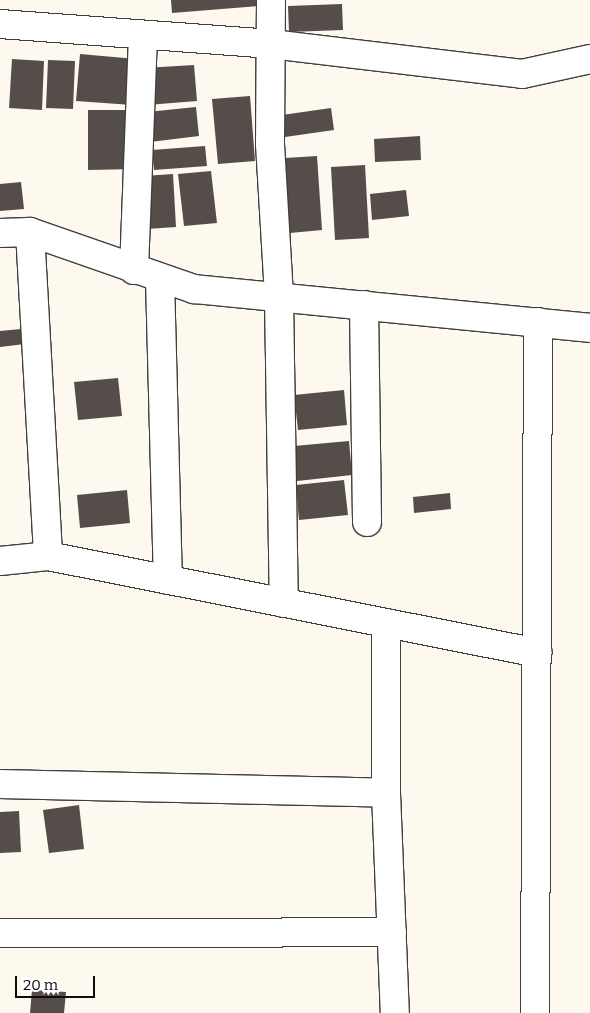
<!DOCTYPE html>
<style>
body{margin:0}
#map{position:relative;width:590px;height:1013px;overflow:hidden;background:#fdf9ee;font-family:Bitter,serif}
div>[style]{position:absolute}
.building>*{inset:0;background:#544d4a}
.roads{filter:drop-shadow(1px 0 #3f3f3f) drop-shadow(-1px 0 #3f3f3f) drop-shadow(0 1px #3f3f3f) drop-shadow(0 -1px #3f3f3f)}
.minor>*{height:28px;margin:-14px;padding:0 14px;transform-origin:14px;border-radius:14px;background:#fff}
span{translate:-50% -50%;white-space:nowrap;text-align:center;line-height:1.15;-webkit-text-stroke:5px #fff;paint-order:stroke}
.scale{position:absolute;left:15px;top:976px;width:80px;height:22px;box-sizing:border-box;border:2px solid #0c0c0c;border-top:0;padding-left:6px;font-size:15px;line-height:18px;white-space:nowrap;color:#0c0c0c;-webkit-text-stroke:4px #fff;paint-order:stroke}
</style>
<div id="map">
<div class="building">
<i style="clip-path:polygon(171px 0,258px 0,258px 6px,172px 13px)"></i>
<i style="clip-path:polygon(342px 4px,343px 30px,289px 32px,288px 6px)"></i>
<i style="clip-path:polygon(80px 54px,136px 59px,132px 105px,76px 101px)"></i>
<i style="clip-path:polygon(12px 59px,44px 61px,42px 110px,9px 108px)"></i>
<i style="clip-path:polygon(48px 60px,75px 61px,73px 109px,46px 108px)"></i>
<i style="clip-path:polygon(194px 65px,197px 101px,147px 105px,144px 68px)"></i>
<i style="clip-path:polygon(250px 96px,255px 161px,218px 164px,212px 99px)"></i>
<i style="clip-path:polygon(196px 107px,199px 136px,150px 142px,147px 112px)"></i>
<i style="clip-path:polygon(331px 108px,334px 130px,285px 137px,282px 115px)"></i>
<i style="clip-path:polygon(88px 110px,137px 110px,137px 169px,88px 170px)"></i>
<i style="clip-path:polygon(420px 136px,421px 160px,375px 162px,374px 139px)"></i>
<i style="clip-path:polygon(205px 146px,207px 166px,154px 170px,152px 150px)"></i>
<i style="clip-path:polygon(317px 156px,322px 230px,290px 233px,285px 158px)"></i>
<i style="clip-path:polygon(365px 165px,369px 238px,335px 240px,331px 167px)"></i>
<i style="clip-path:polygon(211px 171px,217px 223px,184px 226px,178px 174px)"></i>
<i style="clip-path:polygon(173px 174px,176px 227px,147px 229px,144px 176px)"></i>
<i style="clip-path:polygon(21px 182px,24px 209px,0 211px,0 184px)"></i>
<i style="clip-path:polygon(406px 190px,409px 216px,372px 220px,370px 194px)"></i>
<i style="clip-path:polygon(31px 328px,33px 343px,0 347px,0 331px)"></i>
<i style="clip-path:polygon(118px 378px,122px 416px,78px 420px,74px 382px)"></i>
<i style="clip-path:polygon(344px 390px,347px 425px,298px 430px,294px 395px)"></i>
<i style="clip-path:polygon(349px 441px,352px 475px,297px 481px,294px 446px)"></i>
<i style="clip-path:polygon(344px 480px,348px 515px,299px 520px,296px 485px)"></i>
<i style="clip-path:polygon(127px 490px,130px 523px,80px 528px,77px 495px)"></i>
<i style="clip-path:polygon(450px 493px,451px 509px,414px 513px,413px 497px)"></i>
<i style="clip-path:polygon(79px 805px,84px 849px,49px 853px,43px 810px)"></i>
<i style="clip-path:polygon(19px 811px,21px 852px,0 853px,0 812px)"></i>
<i style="clip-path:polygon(32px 990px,66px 992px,64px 1013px,30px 1013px)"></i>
</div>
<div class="roads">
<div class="minor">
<i style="left:271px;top:0;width:144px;rotate:90.4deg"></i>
<i style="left:270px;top:144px;width:153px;rotate:86.6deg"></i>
<i style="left:279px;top:297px;width:306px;rotate:89.1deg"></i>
<i style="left:0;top:24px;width:272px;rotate:4.2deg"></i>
<i style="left:271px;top:44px;width:253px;rotate:6.8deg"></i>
<i style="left:522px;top:74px;width:70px;rotate:-12.4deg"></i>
<i style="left:30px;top:232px;width:324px;rotate:86.8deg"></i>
<i style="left:0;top:233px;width:30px;rotate:-2deg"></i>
<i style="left:30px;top:232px;width:174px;rotate:19.2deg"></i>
<i style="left:194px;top:289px;width:398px;rotate:5.6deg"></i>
<i style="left:134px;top:270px;width:235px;rotate:-87.8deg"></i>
<i style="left:160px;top:279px;width:301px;rotate:88.5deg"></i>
<i style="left:364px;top:305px;width:217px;rotate:89.2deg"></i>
<i style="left:0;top:561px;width:48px;rotate:-5.9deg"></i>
<i style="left:48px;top:556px;width:499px;rotate:11.2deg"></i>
<i style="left:386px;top:623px;width:170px;rotate:90deg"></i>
<i style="left:386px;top:793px;width:220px;rotate:87.7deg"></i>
<i style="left:0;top:784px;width:386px;rotate:1.3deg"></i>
<i style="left:0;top:933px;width:392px;rotate:-0.1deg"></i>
<i style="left:535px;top:1013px;width:691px;rotate:-89.75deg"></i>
</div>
</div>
<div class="scale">20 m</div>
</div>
